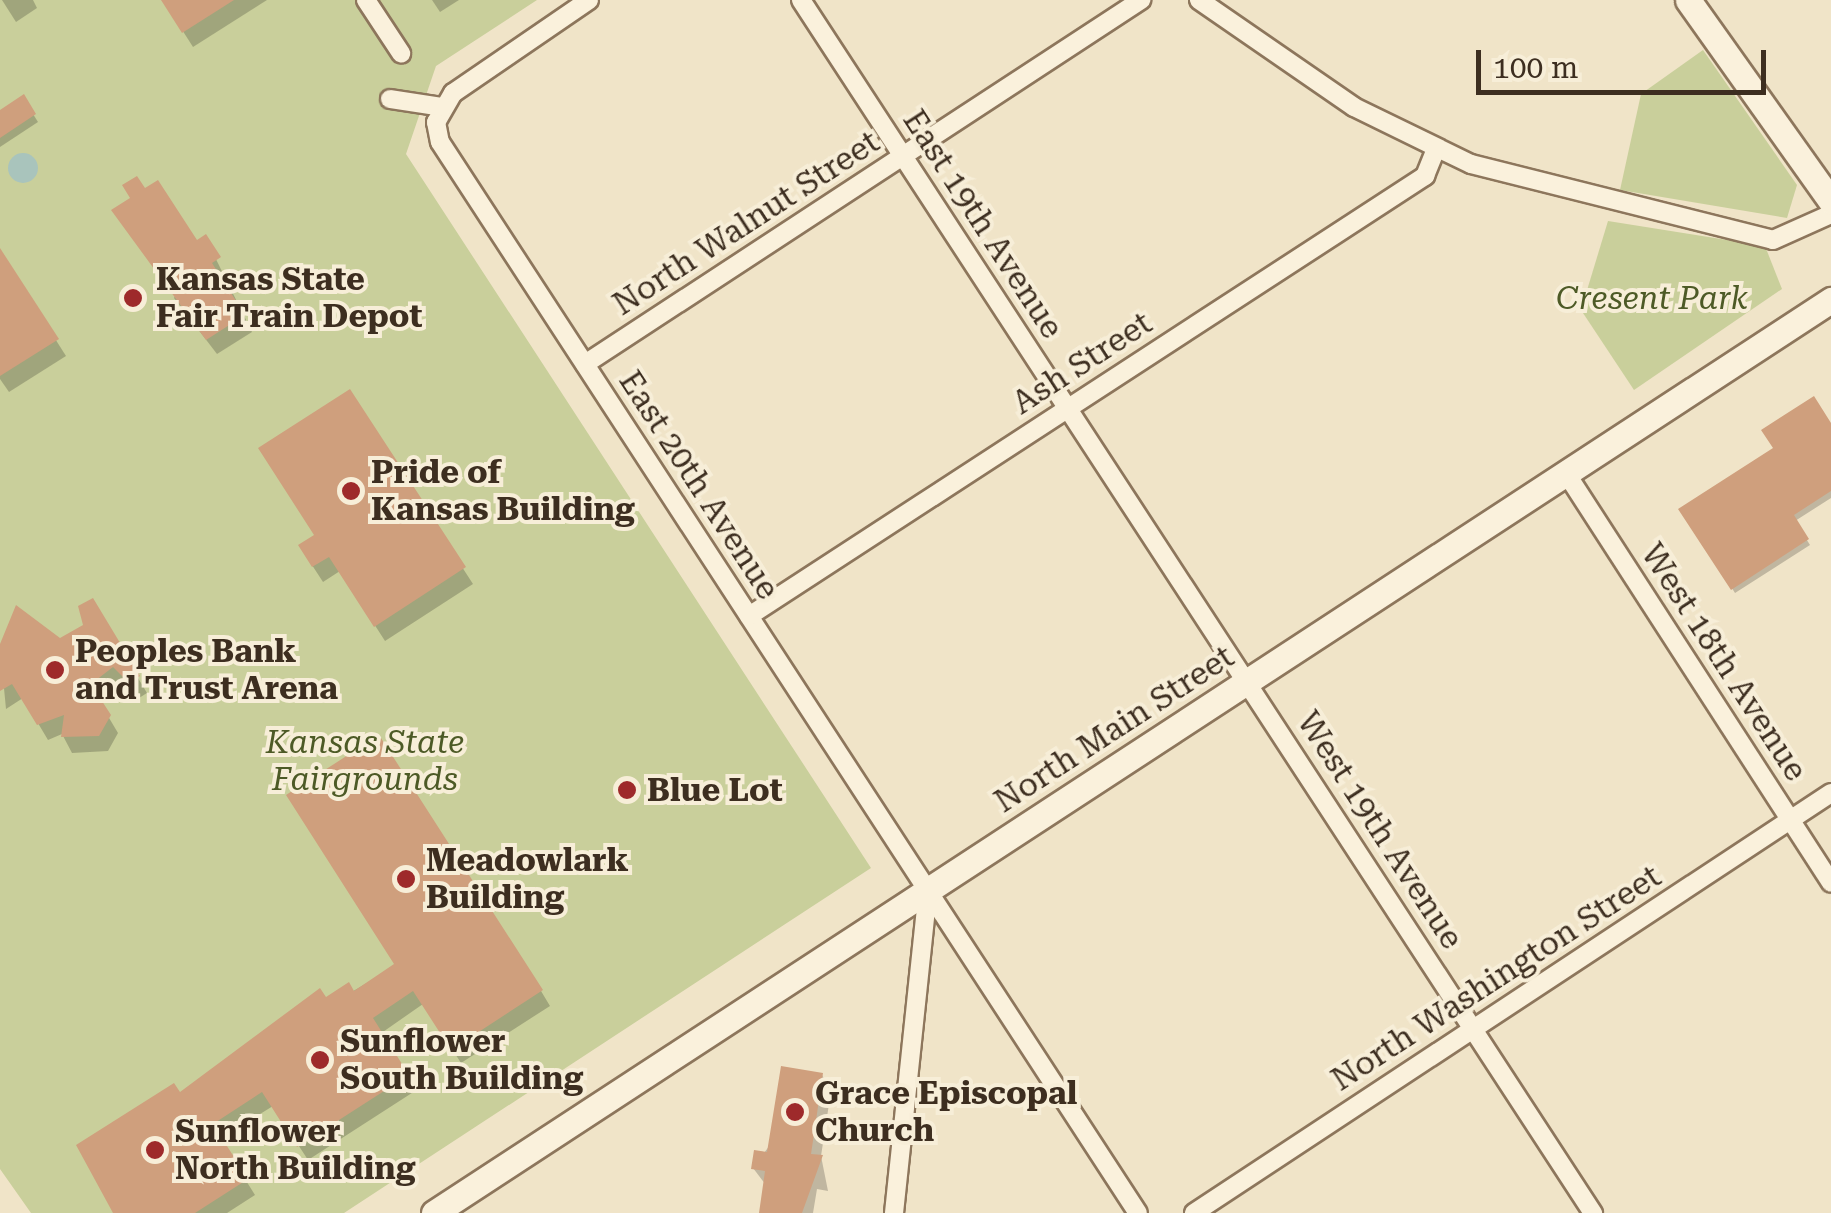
<!DOCTYPE html>
<style>
body{margin:0}
#map{position:relative;width:1831px;height:1213px;overflow:hidden;background:#f0e4c8;font-family:"Roboto Serif",serif}
div>[style]{position:absolute}
.green>*{inset:0;background:#c9cf9b}
.water>*{inset:0;background:#a9c4bc}
.round{border-radius:50%}
.shadow>*{inset:0;background:#0003}
.building>*{inset:0;background:#cf9f7d}
.roads{filter:drop-shadow(2px 0 #8d765c) drop-shadow(-2px 0 #8d765c) drop-shadow(0 2px #8d765c) drop-shadow(0 -2px #8d765c)}
.street>*{height:18px;margin:-9px;padding:0 9px;transform-origin:9px;border-radius:9px;background:#faf1dc}
.secondary>*{height:25px;margin:-12.5px;padding:0 12.5px;transform-origin:12.5px;border-radius:12.5px;background:#faf1dc}
.dots>*{width:28px;height:28px;translate:-50% -50%;box-sizing:border-box;border:5px solid #f7eed8;border-radius:50%}
span{translate:-50% -50%;white-space:nowrap;text-align:center;line-height:1.15;-webkit-text-stroke:8px #f7eed8;paint-order:stroke}
.street-label{font-size:32px;color:#3d2e20}
.poi-label{font-size:32px;color:#3d2e20;font-weight:700}
.left{translate:0 -50%;text-align:left}
.park-label{font-size:32px;color:#4d5a26;font-style:italic}
.scale{position:absolute;left:1476px;top:50px;width:290px;height:45px;box-sizing:border-box;border:5px solid #3d2e20;border-top:0;padding-left:12px;font-size:30px;line-height:35px;white-space:nowrap;color:#3d2e20;-webkit-text-stroke:8px #f7eed8;paint-order:stroke}
</style>
<div id="map">
<div class="green">
<i style="clip-path:polygon(0 0,537px 0,436px 66px,406px 154px,871px 868px,344px 1213px,31px 1213px,0 1169px)"></i>
<i style="clip-path:polygon(1703px 50px,1797px 185px,1787px 218px,1620px 190px,1641px 94px)"></i>
<i style="clip-path:polygon(1608px 221px,1765px 246px,1782px 289px,1634px 390px,1581px 310px)"></i>
</div>
<div class="water">
<i class="round" style="left:8px;top:153px;width:30px;height:30px"></i>
</div>
<div class="shadow">
<i style="clip-path:polygon(2px 0,33px 0,37px 8px,16px 22px)"></i>
<i style="clip-path:polygon(163px 0,267px 0,193px 47px)"></i>
<i style="clip-path:polygon(432px 0,459px 0,440px 12px)"></i>
<i style="clip-path:polygon(23px 98px,38px 122px,0 147px,0 113px)"></i>
<i style="clip-path:polygon(205px 237px,252px 332px,217px 354px,174px 298px)"></i>
<i style="clip-path:polygon(0 252px,66px 356px,9px 392px,0 379px)"></i>
<i style="clip-path:polygon(349px 392px,473px 584px,385px 641px,340px 571px,323px 582px,310px 562px)"></i>
<i style="clip-path:polygon(1831px 428px,1831px 498px,1795px 521px,1810px 545px,1735px 593px,1682px 509px,1776px 449px)"></i>
<i style="clip-path:polygon(92px 601px,147px 693px,139px 698px,124px 682px,99px 701px,118px 733px,108px 751px,72px 753px,62px 734px,48px 740px,23px 698px,6px 709px,0 647px,59px 640px,86px 626px)"></i>
<i style="clip-path:polygon(397px 965px,541px 991px,550px 1006px,461px 1063px,423px 1004px,380px 1034px,415px 1091px,308px 1160px,273px 1106px,220px 1139px,255px 1195px,227px 1213px,118px 1213px,179px 1095px)"></i>
<i style="clip-path:polygon(822px 1075px,831px 1091px,821px 1156px,828px 1191px,817px 1189px,813px 1213px,761px 1213px,766px 1185px,753px 1168px)"></i>
</div>
<div class="building">
<i style="clip-path:polygon(161px 0,234px 0,182px 33px)"></i>
<i style="clip-path:polygon(24px 94px,36px 114px,0 138px,0 110px)"></i>
<i style="clip-path:polygon(137px 176px,145px 188px,158px 180px,197px 240px,206px 234px,221px 257px,212px 263px,245px 315px,206px 340px,111px 210px,130px 198px,122px 185px)"></i>
<i style="clip-path:polygon(0 248px,59px 339px,0 376px)"></i>
<i style="clip-path:polygon(350px 389px,466px 567px,374px 627px,329px 557px,312px 567px,298px 545px,314px 535px,258px 448px)"></i>
<i style="clip-path:polygon(1814px 396px,1831px 423px,1831px 491px,1794px 515px,1809px 539px,1731px 590px,1678px 509px,1773px 448px,1761px 430px)"></i>
<i style="clip-path:polygon(93px 598px,140px 676px,129px 683px,113px 667px,91px 684px,111px 715px,99px 736px,61px 737px,64px 715px,37px 725px,12px 684px,0 691px,0 644px,16px 605px,60px 638px,83px 625px,78px 606px)"></i>
<i style="clip-path:polygon(379px 735px,543px 990px,451px 1050px,413px 991px,373px 1018px,409px 1075px,297px 1147px,262px 1092px,213px 1124px,248px 1179px,195px 1213px,113px 1213px,76px 1145px,174px 1083px,180px 1092px,320px 988px,326px 997px,349px 982px,354px 991px,394px 964px,286px 795px)"></i>
<i style="clip-path:polygon(781px 1066px,823px 1073px,811px 1154px,823px 1155px,802px 1213px,759px 1213px,765px 1171px,751px 1169px,754px 1150px,767px 1152px)"></i>
</div>
<div class="roads">
<div class="street">
<i style="left:366px;top:0;width:64px;rotate:56.6deg"></i>
<i style="left:589px;top:0;width:165px;rotate:145.6deg"></i>
<i style="left:453px;top:93px;width:34px;rotate:120deg"></i>
<i style="left:436px;top:122px;width:20px;rotate:79deg"></i>
<i style="left:440px;top:142px;width:1278px;rotate:56.91deg"></i>
<i style="left:801px;top:0;width:1449px;rotate:56.86deg"></i>
<i style="left:1199px;top:0;width:188px;rotate:34.6deg"></i>
<i style="left:1354px;top:107px;width:130px;rotate:26deg"></i>
<i style="left:1471px;top:164px;width:311px;rotate:14.1deg"></i>
<i style="left:1773px;top:240px;width:64px;rotate:-24.1deg"></i>
<i style="left:390px;top:99px;width:53px;rotate:8.7deg"></i>
<i style="left:585px;top:364px;width:665px;rotate:-33.21deg"></i>
<i style="left:1566px;top:473px;width:488px;rotate:57.1deg"></i>
<i style="left:749px;top:616px;width:807px;rotate:-33.06deg"></i>
<i style="left:1425px;top:176px;width:29px;rotate:-68deg"></i>
<i style="left:894px;top:1213px;width:326px;rotate:-84deg"></i>
<i style="left:1194px;top:1213px;width:763px;rotate:-33.4deg"></i>
</div>
<div class="secondary">
<i style="left:1688px;top:0;width:247px;rotate:54.6deg"></i>
<i style="left:434px;top:1213px;width:1669px;rotate:-33.17deg"></i>
</div>
</div>
<div class="dots">
<i style="left:133px;top:298px;background:#9e2a2b"></i>
<i style="left:351px;top:491px;background:#9e2a2b"></i>
<i style="left:55px;top:670px;background:#9e2a2b"></i>
<i style="left:627px;top:790px;background:#9e2a2b"></i>
<i style="left:406px;top:879px;background:#9e2a2b"></i>
<i style="left:320px;top:1060px;background:#9e2a2b"></i>
<i style="left:795px;top:1112px;background:#9e2a2b"></i>
<i style="left:155px;top:1150px;background:#9e2a2b"></i>
</div>
<div class="street-label">
<span style="left:746px;top:223px;rotate:-33deg">North Walnut Street</span>
<span style="left:983px;top:224px;rotate:57deg">East 19th Avenue</span>
<span style="left:1082px;top:363px;rotate:-33deg">Ash Street</span>
<span style="left:699px;top:485px;rotate:57deg">East 20th Avenue</span>
<span style="left:1724px;top:662px;rotate:57deg">West 18th Avenue</span>
<span style="left:1114px;top:729px;rotate:-33deg">North Main Street</span>
<span style="left:1380px;top:830px;rotate:57deg">West 19th Avenue</span>
<span style="left:1496px;top:978px;rotate:-33deg">North Washington Street</span>
</div>
<div class="poi-label">
<span class="left" style="left:156px;top:298px">Kansas State<br>Fair Train Depot</span>
<span class="left" style="left:371px;top:491px">Pride of<br>Kansas Building</span>
<span class="left" style="left:75px;top:670px">Peoples Bank<br>and Trust Arena</span>
<span class="left" style="left:647px;top:790px">Blue Lot</span>
<span class="left" style="left:426px;top:879px">Meadowlark<br>Building</span>
<span class="left" style="left:340px;top:1060px">Sunflower<br>South Building</span>
<span class="left" style="left:815px;top:1112px">Grace Episcopal<br>Church</span>
<span class="left" style="left:175px;top:1150px">Sunflower<br>North Building</span>
</div>
<div class="park-label">
<span style="left:1652px;top:298px">Cresent Park</span>
<span style="left:365px;top:761px">Kansas State<br>Fairgrounds</span>
</div>
<div class="scale">100 m</div>
</div>
